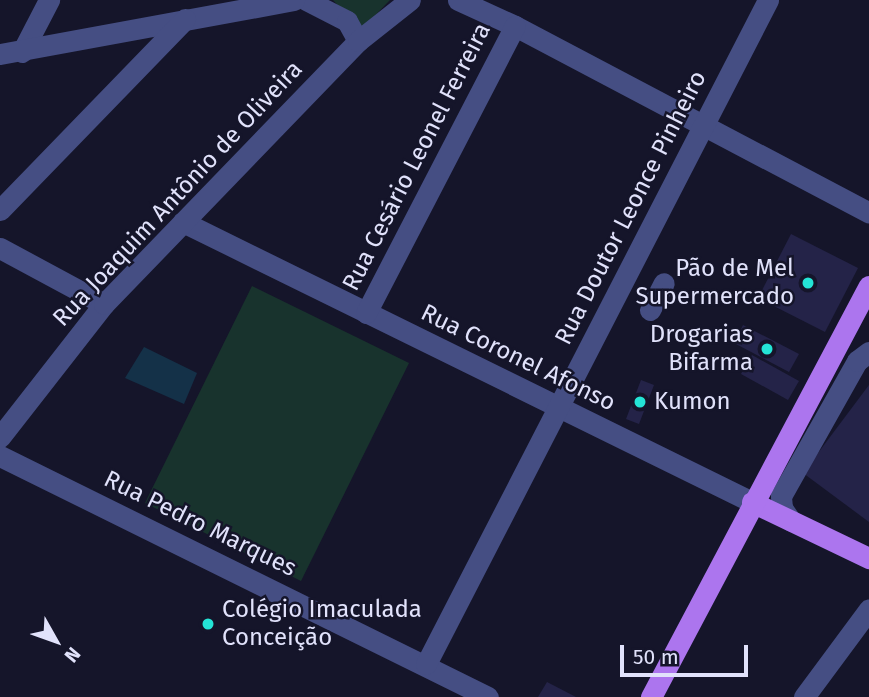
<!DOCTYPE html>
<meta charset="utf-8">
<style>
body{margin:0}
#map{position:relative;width:869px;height:697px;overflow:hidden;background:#15152a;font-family:"Fira Sans",sans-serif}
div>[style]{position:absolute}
.green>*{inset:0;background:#18332d}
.water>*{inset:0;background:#143148}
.building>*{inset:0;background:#242348}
.minor>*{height:21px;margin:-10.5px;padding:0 10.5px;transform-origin:10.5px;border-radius:10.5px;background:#454e83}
.major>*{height:21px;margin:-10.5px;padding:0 10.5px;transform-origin:10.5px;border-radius:10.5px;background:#ac75ee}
.dots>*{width:19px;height:19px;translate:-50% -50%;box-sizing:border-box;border:4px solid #15152a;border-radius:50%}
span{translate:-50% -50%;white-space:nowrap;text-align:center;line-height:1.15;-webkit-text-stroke:5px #15152a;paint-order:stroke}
.street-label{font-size:24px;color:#e1e2fb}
.poi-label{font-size:24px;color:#e1e2fb}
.right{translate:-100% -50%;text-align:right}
.left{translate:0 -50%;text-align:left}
.north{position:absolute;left:21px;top:606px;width:70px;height:70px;-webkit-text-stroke:5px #15152a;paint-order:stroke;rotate:130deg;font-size:19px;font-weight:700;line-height:28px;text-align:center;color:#e1e2fb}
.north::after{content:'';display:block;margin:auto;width:24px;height:32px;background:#e1e2fb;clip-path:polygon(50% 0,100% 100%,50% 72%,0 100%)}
.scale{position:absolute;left:620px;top:645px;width:128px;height:32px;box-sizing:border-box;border:4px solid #e1e2fb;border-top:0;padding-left:9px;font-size:21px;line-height:24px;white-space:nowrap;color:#e1e2fb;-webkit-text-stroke:5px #15152a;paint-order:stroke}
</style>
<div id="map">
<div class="green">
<i style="clip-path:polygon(333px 0,390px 0,360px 31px)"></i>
<i style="clip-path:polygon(252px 286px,409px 363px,301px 581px,145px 503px)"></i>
</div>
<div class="water">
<i style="clip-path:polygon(144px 347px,197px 373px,184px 404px,125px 378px)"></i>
</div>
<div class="building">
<i style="clip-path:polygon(791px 234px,858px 268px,825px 332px,758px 298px)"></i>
<i style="clip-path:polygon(743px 325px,799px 354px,789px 372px,734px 343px)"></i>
<i style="clip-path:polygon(752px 355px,799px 381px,788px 400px,741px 374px)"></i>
<i style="clip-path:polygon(641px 380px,654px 385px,639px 424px,626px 419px)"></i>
<i style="clip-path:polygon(869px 385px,869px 522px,803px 473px)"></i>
<i style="clip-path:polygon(547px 682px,576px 697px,538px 697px)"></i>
</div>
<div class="minor">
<i style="left:306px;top:0;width:46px;rotate:27.1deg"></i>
<i style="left:347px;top:21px;width:23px;rotate:61deg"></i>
<i style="left:458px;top:0;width:63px;rotate:24.5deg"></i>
<i style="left:515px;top:26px;width:400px;rotate:27.8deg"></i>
<i style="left:22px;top:52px;width:59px;rotate:-62.6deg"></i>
<i style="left:0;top:54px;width:299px;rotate:-10.4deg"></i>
<i style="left:0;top:210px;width:266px;rotate:-45.9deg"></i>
<i style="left:183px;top:222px;width:634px;rotate:26.2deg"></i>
<i style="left:0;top:248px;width:118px;rotate:28.3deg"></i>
<i style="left:650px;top:310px;width:30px;rotate:-63deg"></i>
<i style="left:366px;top:313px;width:323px;rotate:-62.6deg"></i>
<i style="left:0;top:437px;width:169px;rotate:-52deg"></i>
<i style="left:104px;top:304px;width:366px;rotate:-46deg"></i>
<i style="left:358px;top:41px;width:66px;rotate:-38.3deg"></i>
<i style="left:0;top:456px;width:544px;rotate:26.28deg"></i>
<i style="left:791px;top:521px;width:16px;rotate:-125deg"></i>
<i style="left:782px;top:508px;width:12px;rotate:-95deg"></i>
<i style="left:781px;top:496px;width:155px;rotate:-60.6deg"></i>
<i style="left:857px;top:361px;width:15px;rotate:-37deg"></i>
<i style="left:426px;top:664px;width:747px;rotate:-62.75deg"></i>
<i style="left:804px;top:697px;width:109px;rotate:-53.5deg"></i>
</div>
<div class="major">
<i style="left:752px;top:502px;width:130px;rotate:25.6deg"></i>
<i style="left:651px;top:697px;width:465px;rotate:-62.1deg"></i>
</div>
<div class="dots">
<i style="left:808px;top:283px;background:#24e4d6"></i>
<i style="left:767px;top:349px;background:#24e4d6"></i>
<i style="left:640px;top:402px;background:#24e4d6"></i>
<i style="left:208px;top:624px;background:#24e4d6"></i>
</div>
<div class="street-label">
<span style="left:417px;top:157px;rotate:-63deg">Rua Cesário Leonel Ferreira</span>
<span style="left:178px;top:194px;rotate:-47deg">Rua Joaquim Antônio de Oliveira</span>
<span style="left:631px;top:208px;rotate:-63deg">Rua Doutor Leonce Pinheiro</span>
<span style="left:518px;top:358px;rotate:26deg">Rua Coronel Afonso</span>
<span style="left:200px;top:524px;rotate:26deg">Rua Pedro Marques</span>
</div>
<div class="poi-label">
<span class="right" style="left:794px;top:283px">Pão de Mel<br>Supermercado</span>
<span class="right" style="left:753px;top:349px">Drogarias<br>Bifarma</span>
<span class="left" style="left:654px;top:402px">Kumon</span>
<span class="left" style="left:222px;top:624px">Colégio Imaculada<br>Conceição</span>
</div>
<div class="north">N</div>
<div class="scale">50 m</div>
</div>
